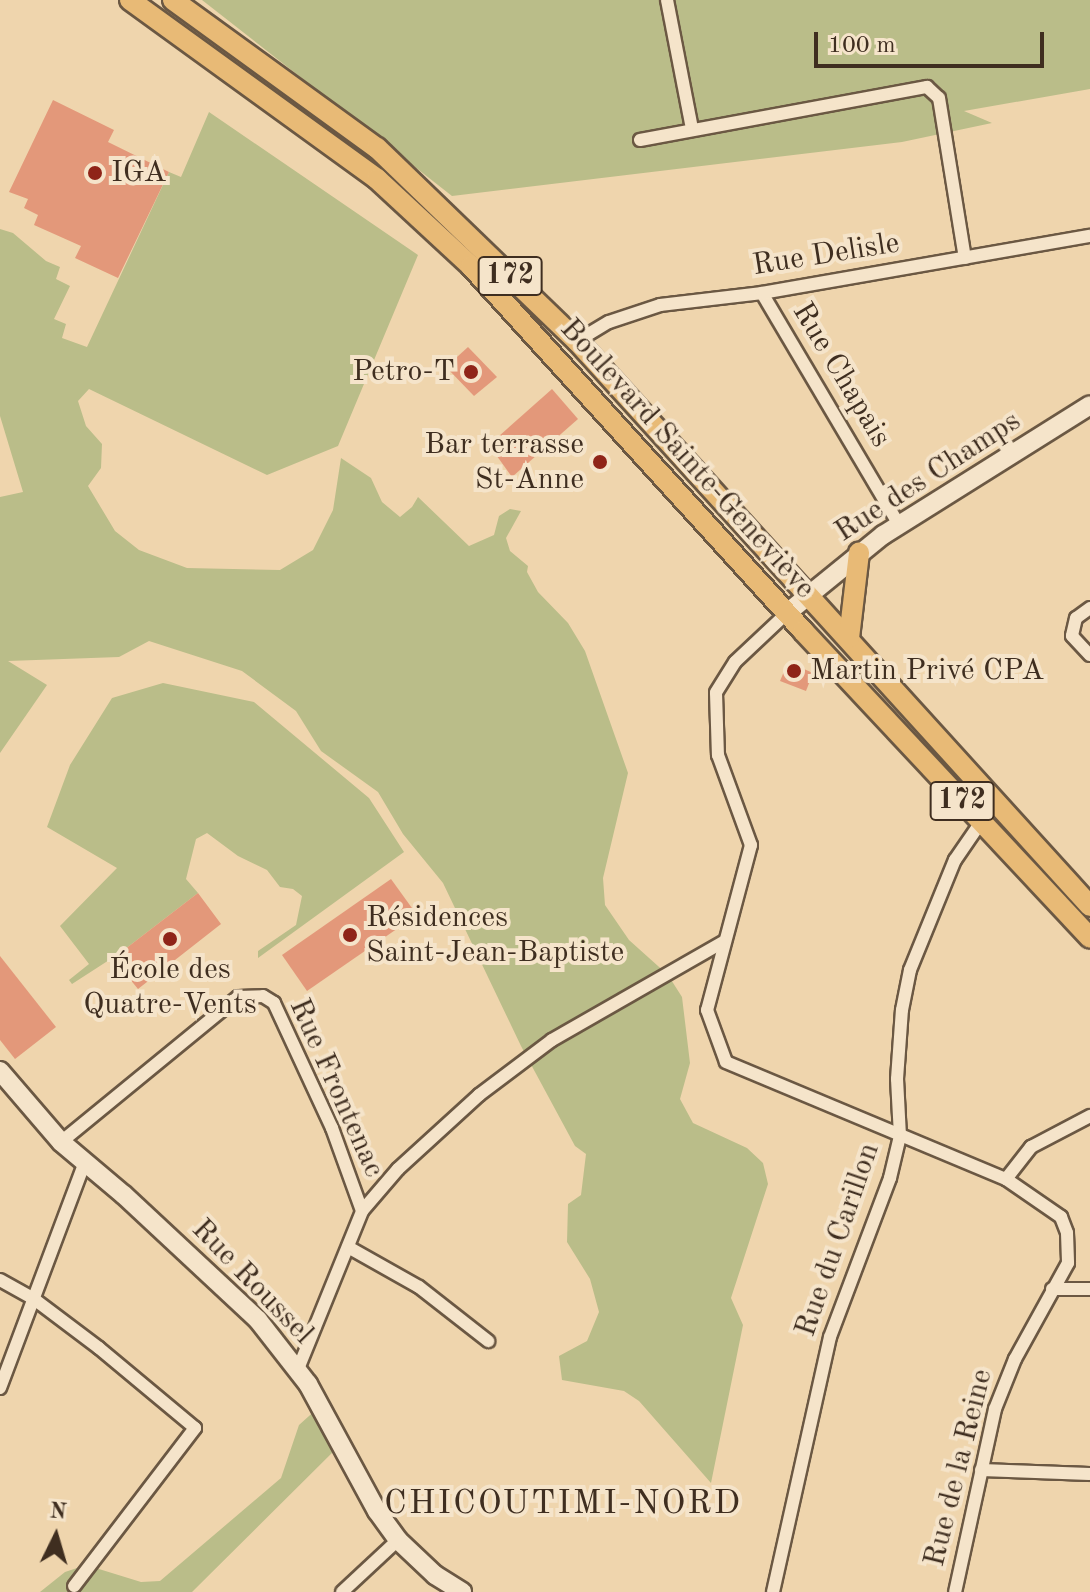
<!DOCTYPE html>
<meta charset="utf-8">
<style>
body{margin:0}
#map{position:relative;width:1090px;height:1592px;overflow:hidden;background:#efd5ad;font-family:"Old Standard TT",serif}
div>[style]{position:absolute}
.green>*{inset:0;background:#babd89}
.building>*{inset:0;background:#e3987a}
.roads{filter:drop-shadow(2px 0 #6b5843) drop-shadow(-2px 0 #6b5843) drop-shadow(0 2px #6b5843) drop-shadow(0 -2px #6b5843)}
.street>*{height:12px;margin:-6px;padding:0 6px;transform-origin:6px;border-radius:6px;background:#f5e4ca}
.secondary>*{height:18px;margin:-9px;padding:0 9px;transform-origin:9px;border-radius:9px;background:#f5e4ca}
.primary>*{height:20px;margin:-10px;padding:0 10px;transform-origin:10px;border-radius:10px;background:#e8ba76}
.dots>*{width:22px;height:22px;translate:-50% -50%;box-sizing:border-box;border:4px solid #f5e4ca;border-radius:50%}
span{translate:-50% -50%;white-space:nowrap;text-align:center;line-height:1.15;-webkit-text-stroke:8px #f5e4ca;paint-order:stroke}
.shield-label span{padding:2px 6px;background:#f5e4ca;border:2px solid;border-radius:6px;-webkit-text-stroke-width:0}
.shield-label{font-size:28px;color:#3f2e20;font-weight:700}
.poi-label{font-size:30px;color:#3f2e20}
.left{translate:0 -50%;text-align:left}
.right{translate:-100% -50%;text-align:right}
.street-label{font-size:30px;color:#3f2e20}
.quarter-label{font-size:34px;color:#3f2e20;letter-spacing:2px}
.north{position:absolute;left:16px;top:1496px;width:80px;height:80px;-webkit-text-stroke:6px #f5e4ca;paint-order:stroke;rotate:5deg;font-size:22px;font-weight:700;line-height:32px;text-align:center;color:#3f2e20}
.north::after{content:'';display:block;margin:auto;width:28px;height:36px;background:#3f2e20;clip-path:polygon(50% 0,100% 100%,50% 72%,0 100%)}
.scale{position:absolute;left:814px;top:32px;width:230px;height:36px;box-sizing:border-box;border:4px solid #3f2e20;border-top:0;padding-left:10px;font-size:24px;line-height:28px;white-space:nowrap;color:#3f2e20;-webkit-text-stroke:6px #f5e4ca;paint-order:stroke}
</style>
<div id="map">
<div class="green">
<i style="clip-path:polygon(202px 0,1090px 0,1090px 89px,964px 111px,992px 123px,902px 142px,452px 196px)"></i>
<i style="clip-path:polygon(209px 112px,418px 255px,338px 446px,267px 475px,89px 389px,78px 401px,86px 426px,102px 444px,101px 468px,88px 486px,115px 531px,139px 550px,187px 568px,280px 570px,313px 550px,333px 510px,341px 458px,371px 478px,382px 502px,400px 517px,412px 507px,418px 497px,469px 546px,494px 535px,499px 516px,510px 509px,521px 511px,506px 538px,510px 551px,528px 566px,527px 572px,538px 592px,568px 623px,585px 651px,628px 773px,603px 878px,605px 905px,629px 940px,668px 975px,682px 997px,690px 1063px,680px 1099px,693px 1123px,747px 1148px,763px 1163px,768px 1184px,731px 1298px,743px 1325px,711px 1483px,639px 1401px,624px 1391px,562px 1380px,559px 1356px,587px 1341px,599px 1312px,590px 1279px,567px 1242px,568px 1204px,581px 1195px,586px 1154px,575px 1146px,521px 1046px,443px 883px,403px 834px,378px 792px,321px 751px,296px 711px,242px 671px,149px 641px,119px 657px,8px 661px,47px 685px,0 753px,0 497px,23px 492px,0 416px,0 229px,13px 233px,46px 261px,60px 267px,56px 279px,70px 286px,54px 319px,66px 324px,62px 338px,87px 347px,169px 172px,181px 177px)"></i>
<i style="clip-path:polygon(163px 683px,254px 702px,369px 798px,404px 852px,258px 958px,258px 951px,296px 925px,302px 896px,293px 889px,280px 887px,267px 870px,238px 856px,207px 833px,196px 839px,186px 879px,198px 893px,120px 953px,72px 984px,69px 980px,89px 964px,60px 926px,117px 868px,47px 827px,70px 765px,112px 698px)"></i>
<i style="clip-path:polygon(319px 1407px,341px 1444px,192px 1592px,40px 1592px,65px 1572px,86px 1565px,141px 1582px,160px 1581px,281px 1478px,299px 1425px)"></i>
</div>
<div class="building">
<i style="clip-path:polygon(53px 100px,114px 130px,108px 142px,169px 172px,118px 278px,75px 258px,81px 246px,34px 225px,38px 215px,24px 208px,28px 199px,9px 192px)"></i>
<i style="clip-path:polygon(468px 347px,497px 377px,474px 396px,446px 367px)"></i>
<i style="clip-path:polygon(552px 389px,578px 419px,512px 477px,489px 445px)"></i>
<i style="clip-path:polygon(788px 662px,813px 673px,806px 691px,780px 681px)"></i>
<i style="clip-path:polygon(391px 879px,417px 915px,307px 991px,282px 955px)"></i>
<i style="clip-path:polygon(198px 893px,221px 924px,138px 989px,120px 967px,126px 963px,120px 953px)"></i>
<i style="clip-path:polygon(0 956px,56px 1027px,15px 1059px,0 1040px)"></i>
</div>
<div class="roads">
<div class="street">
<i style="left:667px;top:0;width:131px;rotate:79deg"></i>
<i style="left:640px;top:140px;width:292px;rotate:-10.5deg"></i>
<i style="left:927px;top:87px;width:16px;rotate:43deg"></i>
<i style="left:939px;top:98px;width:162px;rotate:80.8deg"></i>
<i style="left:762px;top:293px;width:269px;rotate:59.4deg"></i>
<i style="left:577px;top:341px;width:37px;rotate:-31deg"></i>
<i style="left:609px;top:322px;width:54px;rotate:-18.4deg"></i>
<i style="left:660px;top:305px;width:103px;rotate:-6.7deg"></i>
<i style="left:762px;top:293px;width:333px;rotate:-9.9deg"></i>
<i style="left:1090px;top:608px;width:17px;rotate:144deg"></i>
<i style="left:1076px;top:618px;width:18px;rotate:103deg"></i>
<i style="left:1072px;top:636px;width:26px;rotate:47deg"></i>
<i style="left:787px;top:613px;width:71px;rotate:136.7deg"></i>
<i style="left:735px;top:662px;width:36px;rotate:122deg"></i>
<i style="left:716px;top:693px;width:62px;rotate:88.2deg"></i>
<i style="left:718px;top:755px;width:96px;rotate:69.9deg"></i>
<i style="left:751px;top:845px;width:171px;rotate:104.9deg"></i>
<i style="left:707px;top:1010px;width:55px;rotate:69.9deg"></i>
<i style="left:726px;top:1062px;width:303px;rotate:22.7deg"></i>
<i style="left:1006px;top:1179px;width:67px;rotate:34.6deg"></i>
<i style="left:1061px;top:1217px;width:17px;rotate:69deg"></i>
<i style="left:1067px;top:1233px;width:30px;rotate:88deg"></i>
<i style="left:1068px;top:1263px;width:110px;rotate:118.9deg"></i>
<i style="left:1015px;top:1359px;width:54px;rotate:111.8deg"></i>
<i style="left:995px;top:1409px;width:187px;rotate:102.3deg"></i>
<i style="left:61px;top:1142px;width:229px;rotate:-39.3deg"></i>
<i style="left:238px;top:997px;width:25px;rotate:-2deg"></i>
<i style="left:263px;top:996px;width:13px;rotate:32deg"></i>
<i style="left:274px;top:1003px;width:138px;rotate:65.1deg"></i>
<i style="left:332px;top:1128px;width:88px;rotate:70.1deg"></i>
<i style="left:1006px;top:1179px;width:41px;rotate:-52deg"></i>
<i style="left:1031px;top:1147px;width:67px;rotate:-27.7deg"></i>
<i style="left:348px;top:1247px;width:81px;rotate:29.4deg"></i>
<i style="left:419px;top:1287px;width:88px;rotate:38deg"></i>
<i style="left:0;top:1280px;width:39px;rotate:29deg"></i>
<i style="left:34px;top:1299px;width:81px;rotate:37deg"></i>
<i style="left:99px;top:1348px;width:125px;rotate:39.8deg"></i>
<i style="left:195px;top:1428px;width:199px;rotate:127.4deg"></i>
<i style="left:1052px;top:1289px;width:38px"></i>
<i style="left:298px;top:1369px;width:170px;rotate:-67.9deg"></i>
<i style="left:362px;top:1211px;width:55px;rotate:-49.4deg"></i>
<i style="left:398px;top:1169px;width:110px;rotate:-42.4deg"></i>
<i style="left:479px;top:1095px;width:91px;rotate:-37deg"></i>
<i style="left:552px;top:1040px;width:197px;rotate:-29.8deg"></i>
<i style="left:0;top:1388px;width:241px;rotate:-69.4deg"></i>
<i style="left:981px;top:1470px;width:109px;rotate:2.1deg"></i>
<i style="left:342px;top:1592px;width:76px;rotate:-42.9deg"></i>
<i style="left:773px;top:1592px;width:261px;rotate:-77.4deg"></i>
<i style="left:830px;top:1337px;width:170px;rotate:-69.3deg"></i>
<i style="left:890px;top:1178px;width:43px;rotate:-76.6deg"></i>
<i style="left:900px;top:1136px;width:57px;rotate:-93deg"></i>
<i style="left:897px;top:1079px;width:69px;rotate:-85.9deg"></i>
<i style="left:902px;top:1010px;width:41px;rotate:-78.7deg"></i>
<i style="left:910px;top:970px;width:119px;rotate:-67.8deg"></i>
<i style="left:955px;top:860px;width:46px;rotate:-55.6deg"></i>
</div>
<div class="secondary">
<i style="left:787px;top:613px;width:124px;rotate:-39.1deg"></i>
<i style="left:883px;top:535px;width:244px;rotate:-32.1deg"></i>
<i style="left:0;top:1071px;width:94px;rotate:49.3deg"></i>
<i style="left:61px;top:1142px;width:82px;rotate:40.1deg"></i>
<i style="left:124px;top:1195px;width:183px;rotate:43deg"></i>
<i style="left:258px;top:1320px;width:81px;rotate:52deg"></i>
<i style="left:308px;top:1384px;width:145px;rotate:61.5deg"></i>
<i style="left:377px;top:1511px;width:36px;rotate:54deg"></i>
<i style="left:398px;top:1540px;width:51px;rotate:43.4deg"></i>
<i style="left:435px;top:1575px;width:32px;rotate:32deg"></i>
</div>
<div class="primary">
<i style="left:130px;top:0;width:305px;rotate:35.9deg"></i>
<i style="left:377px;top:179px;width:128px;rotate:42.8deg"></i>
<i style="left:471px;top:266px;width:493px;rotate:47.7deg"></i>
<i style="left:803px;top:631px;width:420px;rotate:46.9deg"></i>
<i style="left:173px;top:0;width:252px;rotate:36deg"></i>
<i style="left:377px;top:148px;width:278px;rotate:44deg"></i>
<i style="left:577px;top:341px;width:763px;rotate:47.76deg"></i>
<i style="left:849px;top:638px;width:86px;rotate:-83.3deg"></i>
</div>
</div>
<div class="dots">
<i style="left:95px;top:173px;background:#8f2418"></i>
<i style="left:471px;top:372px;background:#8f2418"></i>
<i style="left:600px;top:462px;background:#8f2418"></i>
<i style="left:794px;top:671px;background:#8f2418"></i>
<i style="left:350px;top:935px;background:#8f2418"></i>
<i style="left:170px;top:939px;background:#8f2418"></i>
</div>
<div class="shield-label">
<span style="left:510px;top:276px">172</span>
<span style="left:962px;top:801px">172</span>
</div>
<div class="poi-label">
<span class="left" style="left:111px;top:173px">IGA</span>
<span class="right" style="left:455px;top:372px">Petro-T</span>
<span class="right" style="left:584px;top:462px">Bar terrasse<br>St-Anne</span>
<span class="left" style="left:810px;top:671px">Martin Privé CPA</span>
<span class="left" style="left:366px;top:935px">Résidences<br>Saint-Jean-Baptiste</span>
<span style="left:170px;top:987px">École des<br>Quatre-Vents</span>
</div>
<div class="street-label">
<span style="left:826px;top:255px;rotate:-9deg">Rue Delisle</span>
<span style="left:841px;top:375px;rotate:59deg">Rue Chapais</span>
<span style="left:687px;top:459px;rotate:48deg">Boulevard Sainte-Geneviève</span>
<span style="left:928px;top:477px;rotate:-33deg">Rue des Champs</span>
<span style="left:336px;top:1088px;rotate:66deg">Rue Frontenac</span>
<span style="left:838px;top:1240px;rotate:-71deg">Rue du Carillon</span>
<span style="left:252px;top:1282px;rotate:46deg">Rue Roussel</span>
<span style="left:959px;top:1468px;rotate:-76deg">Rue de la Reine</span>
</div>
<div class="quarter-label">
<span style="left:563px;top:1505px">CHICOUTIMI-NORD</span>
</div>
<div class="north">N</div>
<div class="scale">100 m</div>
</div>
